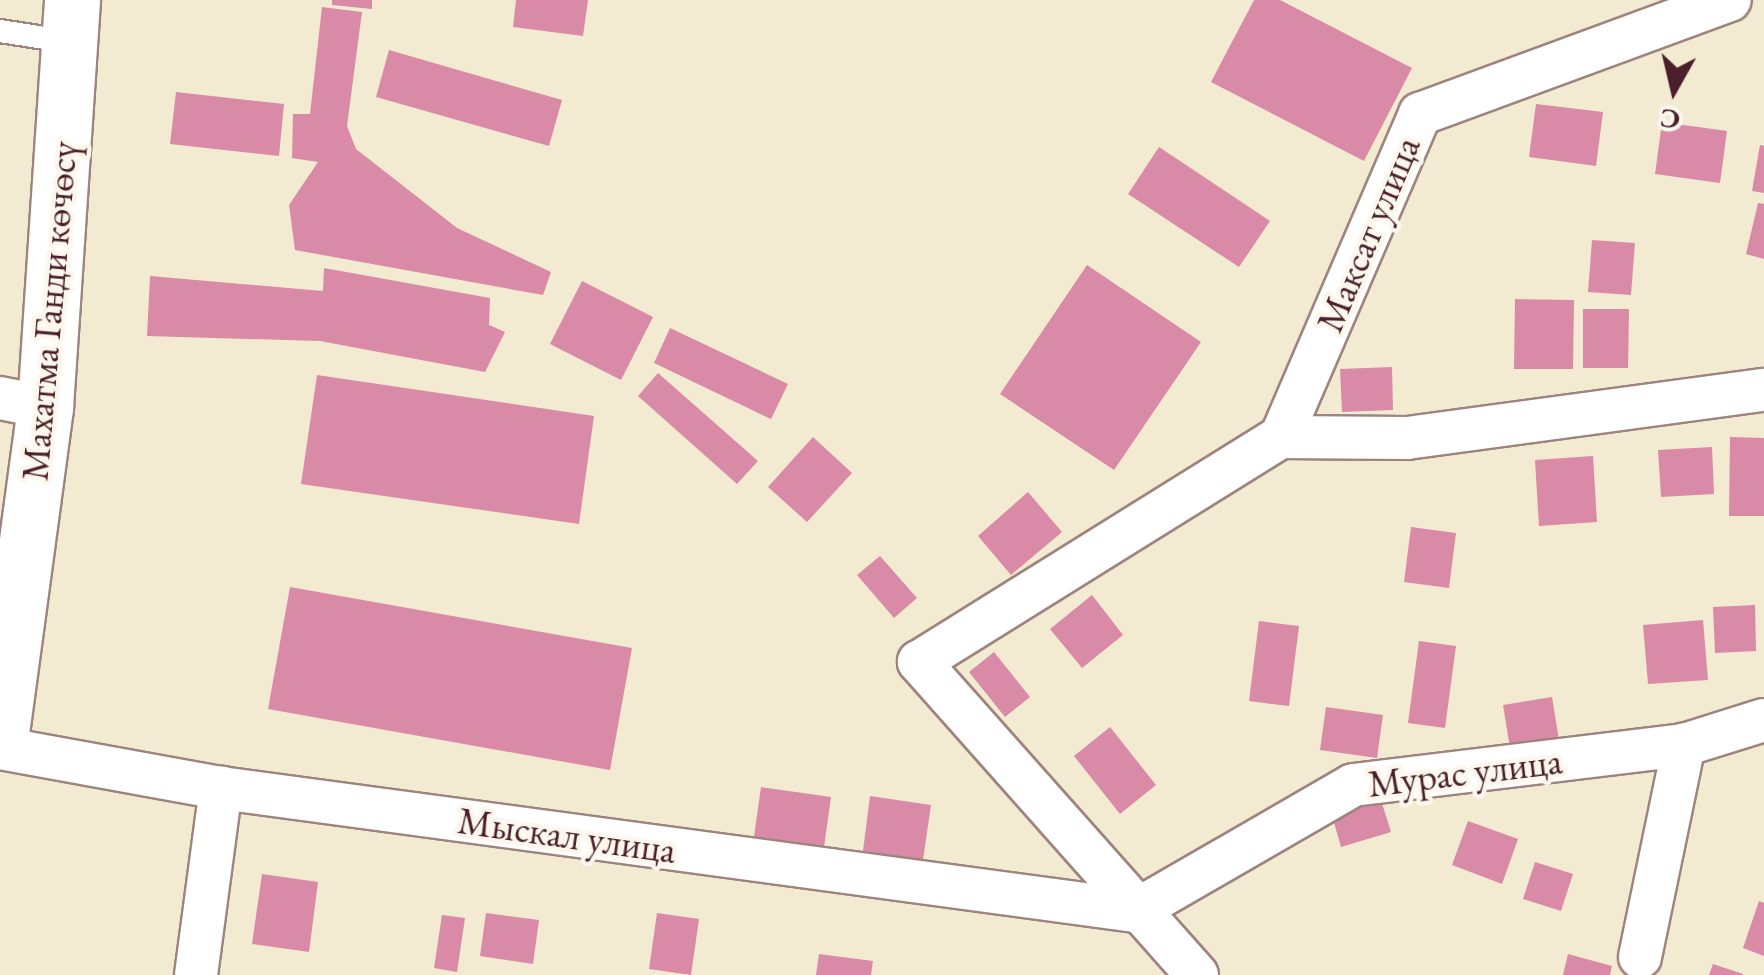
<!DOCTYPE html>
<meta charset="utf-8">
<style>
body{margin:0}
#map{position:relative;width:1764px;height:975px;overflow:hidden;background:#f3ead2;font-family:"EB Garamond",serif}
div>[style]{position:absolute}
.building>*{inset:0;background:#d98aa6}
.roads{filter:drop-shadow(2px 0 #9e847e) drop-shadow(-2px 0 #9e847e) drop-shadow(0 2px #9e847e) drop-shadow(0 -2px #9e847e)}
.lane>*{height:22px;margin:-11px;padding:0 11px;transform-origin:11px;border-radius:11px;background:#fff}
.street>*{height:42px;margin:-21px;padding:0 21px;transform-origin:21px;border-radius:21px;background:#fff}
.primary>*{height:55px;margin:-27.5px;padding:0 27.5px;transform-origin:27.5px;border-radius:27.5px;background:#fff}
span{translate:-50% -50%;white-space:nowrap;text-align:center;line-height:1.15;-webkit-text-stroke:9px #fbf7ec;paint-order:stroke}
.street-label{font-size:38px;color:#4a1f2b}
.north{position:absolute;left:1624px;top:40px;width:100px;height:100px;-webkit-text-stroke:8px #fbf7ec;paint-order:stroke;rotate:188deg;font-size:28px;font-weight:700;line-height:40px;text-align:center;color:#4a1f2b}
.north::after{content:'';display:block;margin:auto;width:35px;height:45px;background:#4a1f2b;clip-path:polygon(50% 0,100% 100%,50% 72%,0 100%)}
</style>
<div id="map">
<div class="building">
<i style="clip-path:polygon(332px 0,372px 0,372px 9px,332px 5px)"></i>
<i style="clip-path:polygon(516px 0,588px 0,583px 36px,513px 27px)"></i>
<i style="clip-path:polygon(1254px 0,1280px 0,1412px 68px,1364px 161px,1211px 82px)"></i>
<i style="clip-path:polygon(322px 7px,362px 12px,347px 126px,356px 149px,457px 228px,551px 272px,543px 295px,295px 250px,289px 205px,318px 162px,292px 158px,293px 114px,310px 114px)"></i>
<i style="clip-path:polygon(389px 50px,562px 100px,549px 146px,376px 97px)"></i>
<i style="clip-path:polygon(176px 92px,284px 104px,279px 156px,170px 144px)"></i>
<i style="clip-path:polygon(1536px 104px,1603px 112px,1596px 166px,1529px 157px)"></i>
<i style="clip-path:polygon(1662px 122px,1727px 131px,1720px 183px,1655px 174px)"></i>
<i style="clip-path:polygon(1760px 145px,1764px 146px,1764px 193px,1752px 191px)"></i>
<i style="clip-path:polygon(1159px 147px,1270px 221px,1239px 267px,1128px 194px)"></i>
<i style="clip-path:polygon(1758px 203px,1764px 204px,1764px 259px,1746px 254px)"></i>
<i style="clip-path:polygon(1592px 240px,1635px 243px,1631px 295px,1588px 292px)"></i>
<i style="clip-path:polygon(1087px 265px,1201px 342px,1114px 470px,1000px 394px)"></i>
<i style="clip-path:polygon(324px 268px,490px 298px,489px 325px,505px 332px,485px 372px,320px 341px,147px 336px,150px 276px,323px 291px)"></i>
<i style="clip-path:polygon(582px 281px,653px 317px,621px 380px,550px 344px)"></i>
<i style="clip-path:polygon(1515px 299px,1574px 300px,1573px 369px,1514px 369px)"></i>
<i style="clip-path:polygon(1583px 309px,1629px 309px,1628px 368px,1583px 368px)"></i>
<i style="clip-path:polygon(670px 328px,788px 384px,771px 419px,654px 363px)"></i>
<i style="clip-path:polygon(1392px 367px,1393px 410px,1342px 412px,1340px 369px)"></i>
<i style="clip-path:polygon(658px 373px,758px 461px,737px 484px,638px 396px)"></i>
<i style="clip-path:polygon(317px 375px,594px 416px,579px 524px,301px 484px)"></i>
<i style="clip-path:polygon(813px 437px,852px 473px,807px 522px,768px 487px)"></i>
<i style="clip-path:polygon(1730px 437px,1764px 438px,1764px 516px,1729px 516px)"></i>
<i style="clip-path:polygon(1712px 447px,1714px 494px,1661px 497px,1658px 450px)"></i>
<i style="clip-path:polygon(1593px 456px,1597px 522px,1539px 526px,1535px 460px)"></i>
<i style="clip-path:polygon(1028px 492px,1062px 532px,1011px 575px,978px 536px)"></i>
<i style="clip-path:polygon(1411px 527px,1456px 533px,1449px 588px,1404px 582px)"></i>
<i style="clip-path:polygon(880px 556px,917px 598px,894px 618px,857px 575px)"></i>
<i style="clip-path:polygon(290px 587px,632px 648px,610px 770px,268px 709px)"></i>
<i style="clip-path:polygon(1092px 595px,1123px 635px,1082px 668px,1050px 629px)"></i>
<i style="clip-path:polygon(1755px 605px,1756px 651px,1715px 653px,1713px 607px)"></i>
<i style="clip-path:polygon(1703px 620px,1708px 680px,1648px 684px,1643px 625px)"></i>
<i style="clip-path:polygon(1259px 621px,1299px 626px,1289px 706px,1249px 701px)"></i>
<i style="clip-path:polygon(1419px 641px,1456px 646px,1445px 728px,1408px 723px)"></i>
<i style="clip-path:polygon(994px 652px,1030px 697px,1005px 717px,969px 672px)"></i>
<i style="clip-path:polygon(1552px 697px,1559px 740px,1510px 748px,1503px 705px)"></i>
<i style="clip-path:polygon(1326px 707px,1383px 715px,1377px 758px,1320px 750px)"></i>
<i style="clip-path:polygon(1110px 727px,1156px 785px,1120px 814px,1074px 756px)"></i>
<i style="clip-path:polygon(761px 787px,831px 797px,823px 854px,753px 844px)"></i>
<i style="clip-path:polygon(870px 796px,931px 805px,923px 860px,863px 851px)"></i>
<i style="clip-path:polygon(1380px 797px,1391px 832px,1341px 847px,1331px 812px)"></i>
<i style="clip-path:polygon(1468px 821px,1518px 839px,1502px 884px,1452px 865px)"></i>
<i style="clip-path:polygon(1535px 862px,1573px 874px,1561px 911px,1523px 899px)"></i>
<i style="clip-path:polygon(262px 874px,318px 882px,309px 952px,252px 944px)"></i>
<i style="clip-path:polygon(1759px 901px,1764px 903px,1764px 956px,1743px 948px)"></i>
<i style="clip-path:polygon(486px 913px,539px 920px,533px 964px,480px 956px)"></i>
<i style="clip-path:polygon(657px 913px,699px 919px,691px 975px,649px 969px)"></i>
<i style="clip-path:polygon(442px 915px,465px 918px,457px 972px,434px 968px)"></i>
<i style="clip-path:polygon(819px 954px,873px 961px,871px 975px,816px 975px)"></i>
<i style="clip-path:polygon(1568px 954px,1612px 966px,1610px 975px,1563px 975px)"></i>
<i style="clip-path:polygon(1713px 964px,1743px 974px,1743px 975px,1709px 975px)"></i>
</div>
<div class="roads">
<div class="lane">
<i style="left:0;top:31px;width:71px;rotate:8.9deg"></i>
</div>
<div class="street">
<i style="left:0;top:398px;width:46px;rotate:11.3deg"></i>
<i style="left:1281px;top:437px;width:126px;rotate:0.5deg"></i>
<i style="left:1407px;top:438px;width:360px;rotate:-7.7deg"></i>
<i style="left:0;top:748px;width:225px;rotate:10.3deg"></i>
<i style="left:221px;top:788px;width:922px;rotate:7.66deg"></i>
<i style="left:1135px;top:911px;width:252px;rotate:-30deg"></i>
<i style="left:1353px;top:785px;width:333px;rotate:-6.9deg"></i>
<i style="left:1684px;top:745px;width:84px;rotate:-17.4deg"></i>
<i style="left:1640px;top:957px;width:217px;rotate:-78.3deg"></i>
<i style="left:196px;top:975px;width:189px;rotate:-82.4deg"></i>
<i style="left:1197px;top:975px;width:419px;rotate:-131.6deg"></i>
<i style="left:919px;top:662px;width:426px;rotate:-31.9deg"></i>
<i style="left:1281px;top:437px;width:352px;rotate:-66.7deg"></i>
<i style="left:1420px;top:114px;width:330px;rotate:-20.2deg"></i>
</div>
<div class="primary">
<i style="left:0;top:740px;width:336px;rotate:-82.3deg"></i>
<i style="left:45px;top:407px;width:408px;rotate:-86.2deg"></i>
</div>
</div>
<div class="street-label">
<span style="left:1368px;top:234px;rotate:-67deg">Максат улица</span>
<span style="left:49px;top:311px;rotate:-85deg">Махатма Ганди көчөсү</span>
<span style="left:1465px;top:772px;rotate:-7deg">Мурас улица</span>
<span style="left:567px;top:835px;rotate:8deg">Мыскал улица</span>
</div>
<div class="north">С</div>
</div>
